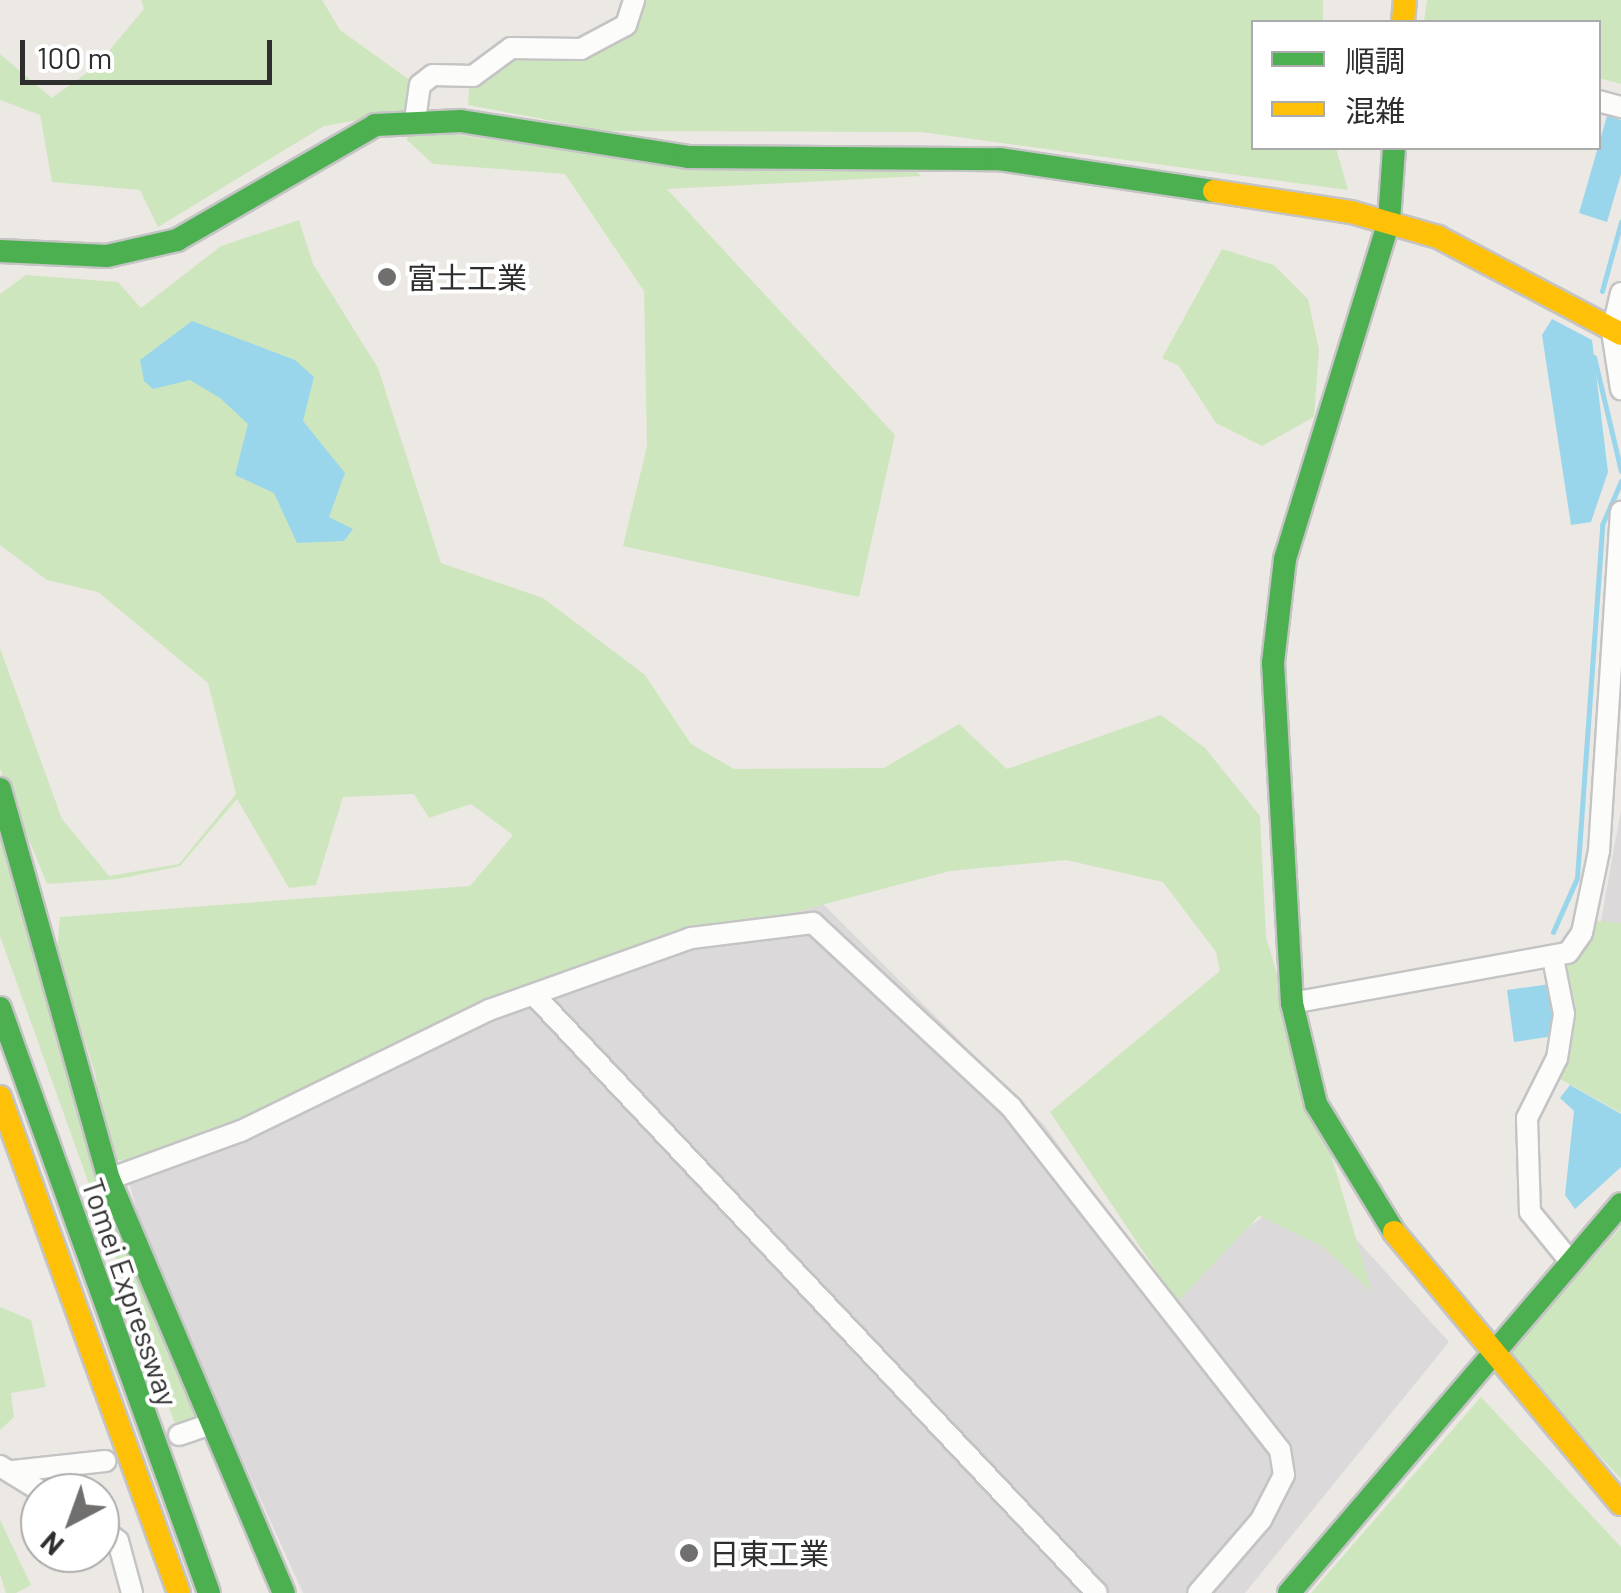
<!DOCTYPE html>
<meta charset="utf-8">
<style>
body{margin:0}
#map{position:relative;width:1621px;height:1593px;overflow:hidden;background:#ece8e4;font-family:Barlow,"Noto Sans JP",sans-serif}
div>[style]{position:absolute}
.industrial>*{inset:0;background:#dcd9db}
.green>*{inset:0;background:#cee6be}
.water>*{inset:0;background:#99d6ec}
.stream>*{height:5px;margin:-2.5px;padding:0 2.5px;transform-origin:2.5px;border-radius:2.5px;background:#99d6ec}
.roads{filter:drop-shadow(2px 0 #c5c4c5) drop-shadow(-2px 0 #c5c4c5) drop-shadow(0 2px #c5c4c5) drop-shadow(0 -2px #c5c4c5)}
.street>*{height:20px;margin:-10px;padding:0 10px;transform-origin:10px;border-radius:10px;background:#fcfcfb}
.fast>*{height:22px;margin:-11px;padding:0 11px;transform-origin:11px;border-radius:11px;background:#4caf50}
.slow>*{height:22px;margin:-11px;padding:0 11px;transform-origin:11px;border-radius:11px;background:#ffc107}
.dots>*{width:28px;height:28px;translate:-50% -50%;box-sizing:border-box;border:5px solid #fff;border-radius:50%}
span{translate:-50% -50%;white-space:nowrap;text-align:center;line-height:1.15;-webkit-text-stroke:8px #fff;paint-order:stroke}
.poi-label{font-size:30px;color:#2e2e2e}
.left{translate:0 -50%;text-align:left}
.street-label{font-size:30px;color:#2e2e2e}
.legend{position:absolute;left:1251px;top:20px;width:350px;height:130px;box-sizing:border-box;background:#fff;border:2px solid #ababab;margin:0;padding:12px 18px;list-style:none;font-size:30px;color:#2e2e2e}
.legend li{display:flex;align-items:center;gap:20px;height:50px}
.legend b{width:50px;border:2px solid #ababab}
.north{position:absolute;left:20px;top:1473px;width:100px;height:100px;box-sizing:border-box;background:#fff;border:2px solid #ababab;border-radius:50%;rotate:221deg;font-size:28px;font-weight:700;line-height:40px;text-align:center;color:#2e2e2e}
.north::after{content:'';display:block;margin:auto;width:35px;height:45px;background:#706f6e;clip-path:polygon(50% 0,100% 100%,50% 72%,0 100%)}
.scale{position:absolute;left:20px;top:40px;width:252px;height:45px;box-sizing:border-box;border:5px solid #2e2e2e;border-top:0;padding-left:12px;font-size:30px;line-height:35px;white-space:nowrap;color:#2e2e2e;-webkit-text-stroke:8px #fff;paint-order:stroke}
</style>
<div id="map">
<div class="industrial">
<i style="clip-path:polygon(1621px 810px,1621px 1024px,1593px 965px)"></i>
<i style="clip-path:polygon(794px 875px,1045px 1126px,1160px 1288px,1308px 1186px,1449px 1342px,1245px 1593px,303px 1593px,150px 1255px,68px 973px,446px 1000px)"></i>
</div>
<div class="green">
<i style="clip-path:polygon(141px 0,322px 0,340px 30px,418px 86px,409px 111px,324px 126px,158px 227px,140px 190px,52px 182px,40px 115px,0 100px,0 54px,52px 98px,96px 66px,144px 9px)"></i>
<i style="clip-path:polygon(634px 0,1323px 0,1323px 22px,1254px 22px,1254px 148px,1336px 148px,1348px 190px,921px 132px,606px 131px,468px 105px,470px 76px,497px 60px,593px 46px)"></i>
<i style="clip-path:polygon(1427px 0,1621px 0,1621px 84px,1599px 78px,1598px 22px,1424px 22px)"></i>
<i style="clip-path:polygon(419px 129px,568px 151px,910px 165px,921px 176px,667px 189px,895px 435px,859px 597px,623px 546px,647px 446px,644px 291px,565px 174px,433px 164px,406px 139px)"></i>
<i style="clip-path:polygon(299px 220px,313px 264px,378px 368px,441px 563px,543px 598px,645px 675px,691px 744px,734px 769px,884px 768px,959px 724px,1007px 769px,1161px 715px,1205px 748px,1260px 816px,1266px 937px,1372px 1292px,1323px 1247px,1259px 1216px,1177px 1302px,1050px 1112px,1220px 971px,1216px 952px,1163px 882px,1066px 860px,950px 871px,670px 945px,159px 1161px,109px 1160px,208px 1425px,179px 1435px,0 936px,0 799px,102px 1137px,96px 1077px,57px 950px,60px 917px,470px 886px,513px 835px,471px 804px,429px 818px,414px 794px,343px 797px,316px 885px,289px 888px,237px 799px,180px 866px,118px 879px,47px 884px,0 769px,0 648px,62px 819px,109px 876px,179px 864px,236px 794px,208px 683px,98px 592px,47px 580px,0 545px,0 294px,26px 275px,118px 282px,141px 308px,221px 246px)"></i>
<i style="clip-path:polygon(1222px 249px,1274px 265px,1308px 299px,1319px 350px,1314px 417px,1262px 446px,1216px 423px,1179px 366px,1162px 358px)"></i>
<i style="clip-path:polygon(1585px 920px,1621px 923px,1621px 1113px,1560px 1079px,1568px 953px)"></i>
<i style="clip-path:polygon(1621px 1227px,1621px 1479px,1507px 1356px)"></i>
<i style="clip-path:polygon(0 1307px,31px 1320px,46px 1387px,11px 1393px,14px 1417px,0 1430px)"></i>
<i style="clip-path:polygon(1481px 1397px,1621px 1547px,1621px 1593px,1311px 1593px)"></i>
<i style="clip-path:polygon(0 1520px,31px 1585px,16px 1593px,6px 1593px,0 1574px)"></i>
</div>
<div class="water">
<i style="clip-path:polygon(1607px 116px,1621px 120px,1621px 174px,1607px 222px,1579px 213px)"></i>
<i style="clip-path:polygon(1552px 319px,1592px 340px,1608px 472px,1591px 522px,1571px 525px,1542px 335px)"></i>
<i style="clip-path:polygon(192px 321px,295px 360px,314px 377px,303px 421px,345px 473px,329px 517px,353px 529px,344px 541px,297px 543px,274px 493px,235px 475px,248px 424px,220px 398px,190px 380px,153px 389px,144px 381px,140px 360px)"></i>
<i style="clip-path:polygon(1550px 984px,1554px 1036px,1514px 1042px,1507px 990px)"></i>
<i style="clip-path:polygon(1570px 1085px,1621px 1114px,1621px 1167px,1575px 1209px,1565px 1195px,1574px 1111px,1560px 1098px)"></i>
</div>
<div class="stream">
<i style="left:1602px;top:291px;width:72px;rotate:-74.6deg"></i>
<i style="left:1594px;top:357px;width:117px;rotate:76.7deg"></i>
<i style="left:1553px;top:932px;width:59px;rotate:-66deg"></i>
<i style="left:1577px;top:878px;width:354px;rotate:-85.9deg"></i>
<i style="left:1602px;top:525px;width:48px;rotate:-66.6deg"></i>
</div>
<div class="roads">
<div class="street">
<i style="left:1598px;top:101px;width:24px;rotate:15deg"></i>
<i style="left:415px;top:120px;width:35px;rotate:-82deg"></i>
<i style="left:420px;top:85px;width:16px;rotate:-38deg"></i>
<i style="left:433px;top:75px;width:40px;rotate:1.4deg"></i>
<i style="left:473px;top:76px;width:47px;rotate:-36.4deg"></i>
<i style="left:511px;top:48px;width:70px;rotate:0.8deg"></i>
<i style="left:581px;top:49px;width:51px;rotate:-28.1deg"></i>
<i style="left:626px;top:25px;width:26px;rotate:-72deg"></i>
<i style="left:1621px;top:293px;width:39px;rotate:103deg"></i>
<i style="left:1612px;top:331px;width:59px;rotate:81.2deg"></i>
<i style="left:1553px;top:958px;width:57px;rotate:78.9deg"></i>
<i style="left:1564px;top:1014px;width:45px;rotate:99deg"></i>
<i style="left:1557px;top:1058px;width:67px;rotate:116.6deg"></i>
<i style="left:1527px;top:1118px;width:94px;rotate:88.2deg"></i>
<i style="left:1530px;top:1212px;width:63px;rotate:50.8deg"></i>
<i style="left:536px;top:997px;width:818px;rotate:46.73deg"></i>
<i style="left:1292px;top:1003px;width:280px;rotate:-10.3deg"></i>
<i style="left:1568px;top:953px;width:24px;rotate:-55deg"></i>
<i style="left:1582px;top:933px;width:84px;rotate:-78.3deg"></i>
<i style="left:1599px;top:851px;width:340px;rotate:-86.3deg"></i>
<i style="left:109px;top:1179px;width:140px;rotate:-20deg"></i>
<i style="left:241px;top:1131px;width:276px;rotate:-26deg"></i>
<i style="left:489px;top:1010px;width:214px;rotate:-19.6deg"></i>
<i style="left:691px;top:938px;width:123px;rotate:-7deg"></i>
<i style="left:813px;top:923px;width:270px;rotate:42.9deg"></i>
<i style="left:1011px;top:1107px;width:436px;rotate:51.9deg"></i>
<i style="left:1280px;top:1450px;width:25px;rotate:81deg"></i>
<i style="left:1284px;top:1475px;width:51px;rotate:117.1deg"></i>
<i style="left:1261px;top:1520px;width:96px;rotate:130.8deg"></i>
<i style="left:179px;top:1435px;width:31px;rotate:-19deg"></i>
<i style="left:0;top:1466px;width:52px;rotate:31.5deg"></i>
<i style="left:13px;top:1471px;width:93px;rotate:-6.2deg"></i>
<i style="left:100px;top:1527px;width:23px;rotate:38deg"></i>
<i style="left:118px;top:1541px;width:54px;rotate:74.9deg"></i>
</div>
<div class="fast">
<i style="left:1394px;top:148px;width:73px;rotate:93.9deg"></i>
<i style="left:1389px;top:221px;width:354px;rotate:107.1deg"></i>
<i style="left:1285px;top:559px;width:105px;rotate:96.6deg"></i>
<i style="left:1273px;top:663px;width:341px;rotate:86.8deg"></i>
<i style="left:1292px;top:1003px;width:104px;rotate:76.6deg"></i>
<i style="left:1316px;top:1104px;width:150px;rotate:58.6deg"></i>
<i style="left:0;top:251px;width:107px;rotate:2.7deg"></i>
<i style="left:107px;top:256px;width:72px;rotate:-12.9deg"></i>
<i style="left:177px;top:240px;width:229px;rotate:-30.1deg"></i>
<i style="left:375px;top:125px;width:86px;rotate:-2.7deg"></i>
<i style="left:461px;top:121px;width:230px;rotate:9deg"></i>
<i style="left:688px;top:157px;width:311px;rotate:0.4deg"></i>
<i style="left:999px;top:159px;width:217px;rotate:8.5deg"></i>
<i style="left:0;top:789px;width:405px;rotate:74.4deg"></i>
<i style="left:109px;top:1179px;width:449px;rotate:67.1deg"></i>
<i style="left:0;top:1008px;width:621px;rotate:70.34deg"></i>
<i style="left:1289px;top:1593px;width:511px;rotate:-49.52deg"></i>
</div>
<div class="slow">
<i style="left:1403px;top:22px;width:22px;rotate:-85deg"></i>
<i style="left:1214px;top:191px;width:139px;rotate:8.7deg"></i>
<i style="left:1351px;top:212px;width:91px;rotate:16deg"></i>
<i style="left:1438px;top:237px;width:207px;rotate:27.9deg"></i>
<i style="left:0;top:1097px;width:527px;rotate:70.16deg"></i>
<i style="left:1394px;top:1232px;width:354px;rotate:50.2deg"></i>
</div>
</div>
<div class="dots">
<i style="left:387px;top:277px;background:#706f6e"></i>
<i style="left:689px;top:1553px;background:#706f6e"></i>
</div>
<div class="poi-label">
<span class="left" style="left:407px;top:277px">富士工業</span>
<span class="left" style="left:709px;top:1553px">日東工業</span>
</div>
<div class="street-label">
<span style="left:131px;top:1292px;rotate:71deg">Tomei Expressway</span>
</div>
<ul class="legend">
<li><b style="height:12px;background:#4caf50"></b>順調</li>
<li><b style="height:12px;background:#ffc107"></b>混雑</li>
</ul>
<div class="north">N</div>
<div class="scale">100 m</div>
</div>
